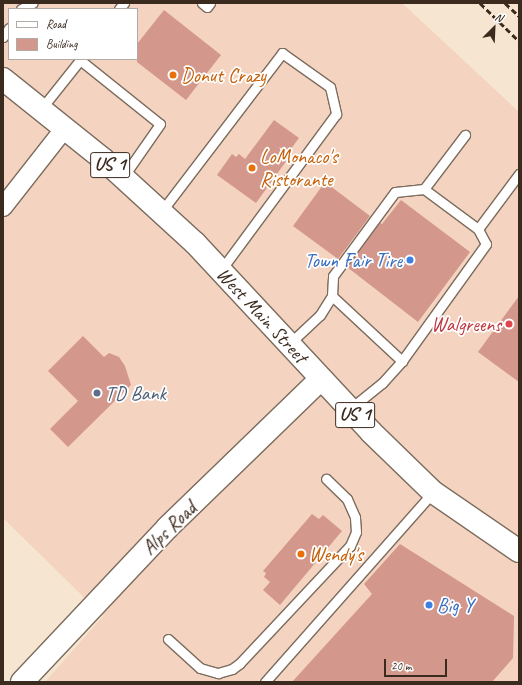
<!DOCTYPE html>
<style>
body{margin:0}
#map{position:relative;width:522px;height:685px;overflow:hidden;background:#f6e6d1;font-family:Caveat,sans-serif}
div>[style]{position:absolute}
.built>*{inset:0;background:#f4d3c0}
.building>*{inset:0;background:#d4978b}
.roads{filter:drop-shadow(1px 0 #7c6c5d) drop-shadow(-1px 0 #7c6c5d) drop-shadow(0 1px #7c6c5d) drop-shadow(0 -1px #7c6c5d)}
.service>*{height:9px;margin:-4.5px;padding:0 4.5px;transform-origin:4.5px;border-radius:4.5px;background:#fff}
.minor>*{height:18px;margin:-9px;padding:0 9px;transform-origin:9px;border-radius:9px;background:#fff}
.tertiary>*{height:22px;margin:-11px;padding:0 11px;transform-origin:11px;border-radius:11px;background:#fff}
.primary>*{height:22px;margin:-11px;padding:0 11px;transform-origin:11px;border-radius:11px;background:#fff}
.rail>*{height:3px;margin-top:-1.5px;transform-origin:0;background:repeating-linear-gradient(90deg,#3b2a1e 0 6px,transparent 0 9px)}
.dots>*{width:11px;height:11px;translate:-50% -50%;box-sizing:border-box;border:2px solid #fff;border-radius:50%}
span{translate:-50% -50%;white-space:nowrap;text-align:center;line-height:1.15;-webkit-text-stroke:3.5px #fff;paint-order:stroke}
.shield-label span{padding:1px 3px;background:#fff;border:1px solid;border-radius:3px;-webkit-text-stroke-width:0}
.shield-label{font-size:19px;color:#3b2a1e;font-weight:700}
.food-label{font-size:20px;color:#c56008}
.left{translate:0 -50%;text-align:left}
.shop-label{font-size:20px;color:#366cbe}
.right{translate:-100% -50%;text-align:right}
.street-label{font-size:20px;color:#3b2a1e}
.health-label{font-size:20px;color:#be3a42}
.service-label{font-size:20px;color:#4e5e75}
.frame{position:absolute;inset:0;border:4px solid #3b2a1e;pointer-events:none}
.legend{position:absolute;left:8px;top:8px;width:130px;height:52px;box-sizing:border-box;background:#fff;border:1px solid #b1aaa5;margin:0;padding:5px 7px;list-style:none;font-size:12px;color:#3b2a1e}
.legend li{display:flex;align-items:center;gap:8px;height:20px}
.legend b{width:20px;border:1px solid #b1aaa5}
.north{position:absolute;left:474px;top:8px;width:40px;height:40px;-webkit-text-stroke:3px #fff;paint-order:stroke;rotate:24deg;font-size:11px;font-weight:700;line-height:16px;text-align:center;color:#3b2a1e}
.north::after{content:'';display:block;margin:auto;width:14px;height:18px;background:#3b2a1e;clip-path:polygon(50% 0,100% 100%,50% 72%,0 100%)}
.scale{position:absolute;left:384px;top:659px;width:63px;height:18px;box-sizing:border-box;border:2px solid #3b2a1e;border-top:0;padding-left:5px;font-size:12px;line-height:14px;white-space:nowrap;color:#3b2a1e;-webkit-text-stroke:3px #fff;paint-order:stroke}
</style>
<div id="map">
<div class="built">
<i style="clip-path:polygon(evenodd,3px 3px,402px 3px,519px 112px,519px 682px,45px 682px,103px 616px,3px 518px,3px 3px,9px 9px,137px 9px,137px 59px,9px 59px,9px 9px)"></i>
</div>
<div class="building">
<i style="clip-path:polygon(164px 10px,221px 55px,186px 100px,137px 62px,137px 44px)"></i>
<i style="clip-path:polygon(274px 120px,299px 138px,284px 158px,287px 160px,256px 203px,217px 175px,232px 154px,236px 157px,239px 154px,245px 159px)"></i>
<i style="clip-path:polygon(325px 182px,370px 216px,338px 259px,293px 226px)"></i>
<i style="clip-path:polygon(401px 200px,470px 252px,418px 322px,347px 267px,380px 223px,382px 224px)"></i>
<i style="clip-path:polygon(519px 296px,519px 382px,478px 352px)"></i>
<i style="clip-path:polygon(83px 336px,104px 357px,109px 353px,119px 357px,125px 366px,131px 385px,68px 447px,50px 429px,78px 401px,48px 371px)"></i>
<i style="clip-path:polygon(312px 514px,319px 519px,323px 515px,342px 531px,280px 605px,263px 590px,270px 582px,264px 577px,266px 573px,263px 571px)"></i>
<i style="clip-path:polygon(400px 544px,514px 616px,513px 658px,492px 682px,292px 682px,372px 594px,364px 584px)"></i>
</div>
<div class="roads">
<div class="service">
<i style="left:202px;top:3px;width:6px;rotate:39deg"></i>
<i style="left:207px;top:7px;width:5px;rotate:-53deg"></i>
<i style="left:21px;top:9px;width:13px;rotate:-27deg"></i>
<i style="left:119px;top:9px;width:8px;rotate:-50deg"></i>
<i style="left:3px;top:37px;width:11px;rotate:-56deg"></i>
<i style="left:41px;top:109px;width:63px;rotate:-51.5deg"></i>
<i style="left:80px;top:60px;width:102px;rotate:38.7deg"></i>
<i style="left:160px;top:124px;width:65px;rotate:124.9deg"></i>
<i style="left:424px;top:189px;width:68px;rotate:-52.8deg"></i>
<i style="left:161px;top:212px;width:200px;rotate:-52.7deg"></i>
<i style="left:282px;top:53px;width:59px;rotate:35.3deg"></i>
<i style="left:330px;top:87px;width:28px;rotate:77deg"></i>
<i style="left:336px;top:114px;width:194px;rotate:126.4deg"></i>
<i style="left:478px;top:229px;width:69px;rotate:-53.3deg"></i>
<i style="left:332px;top:296px;width:96px;rotate:42.9deg"></i>
<i style="left:289px;top:344px;width:42px;rotate:-43.1deg"></i>
<i style="left:320px;top:315px;width:22px;rotate:-58deg"></i>
<i style="left:332px;top:296px;width:20px;rotate:-87deg"></i>
<i style="left:333px;top:276px;width:104px;rotate:-53.6deg"></i>
<i style="left:395px;top:192px;width:29px;rotate:-6deg"></i>
<i style="left:424px;top:189px;width:67px;rotate:36.5deg"></i>
<i style="left:478px;top:229px;width:17px;rotate:62deg"></i>
<i style="left:486px;top:244px;width:144px;rotate:125.7deg"></i>
<i style="left:402px;top:361px;width:30px;rotate:132deg"></i>
<i style="left:382px;top:383px;width:41px;rotate:140.9deg"></i>
<i style="left:168px;top:639px;width:43px;rotate:42.2deg"></i>
<i style="left:200px;top:668px;width:19px;rotate:16deg"></i>
<i style="left:218px;top:673px;width:15px;rotate:-16deg"></i>
<i style="left:232px;top:669px;width:9px;rotate:-36deg"></i>
<i style="left:239px;top:664px;width:162px;rotate:-46.8deg"></i>
<i style="left:350px;top:546px;width:15px;rotate:-67deg"></i>
<i style="left:356px;top:532px;width:15px;rotate:-94deg"></i>
<i style="left:355px;top:517px;width:20px;rotate:-114deg"></i>
<i style="left:347px;top:499px;width:29px;rotate:-136deg"></i>
<i style="left:265px;top:682px;width:254px;rotate:-48.5deg"></i>
</div>
<div class="minor">
<i style="left:3px;top:207px;width:100px;rotate:-51.9deg"></i>
</div>
<div class="tertiary">
<i style="left:22px;top:682px;width:212px;rotate:-46.7deg"></i>
<i style="left:167px;top:528px;width:214px;rotate:-44.1deg"></i>
</div>
<div class="primary">
<i style="left:3px;top:79px;width:128px;rotate:38.7deg"></i>
<i style="left:103px;top:159px;width:125px;rotate:42.4deg"></i>
<i style="left:195px;top:243px;width:258px;rotate:47deg"></i>
<i style="left:371px;top:432px;width:86px;rotate:44.1deg"></i>
<i style="left:433px;top:492px;width:104px;rotate:34.5deg"></i>
</div>
</div>
<div class="rail">
<i style="left:480px;top:3px;width:54px;rotate:44.3deg"></i>
<i style="left:505px;top:3px;width:19px;rotate:43deg"></i>
</div>
<div class="dots">
<i style="left:173px;top:75px;background:#e8710a"></i>
<i style="left:252px;top:168px;background:#e8710a"></i>
<i style="left:410px;top:260px;background:#3f7fe0"></i>
<i style="left:509px;top:324px;background:#e0444e"></i>
<i style="left:97px;top:393px;background:#5c6f8a"></i>
<i style="left:301px;top:554px;background:#e8710a"></i>
<i style="left:429px;top:605px;background:#3f7fe0"></i>
</div>
<div class="shield-label">
<span style="left:110px;top:165px">US 1</span>
<span style="left:355px;top:415px">US 1</span>
</div>
<div class="food-label">
<span class="left" style="left:181px;top:75px">Donut Crazy</span>
<span class="left" style="left:260px;top:168px">LoMonaco's<br>Ristorante</span>
<span class="left" style="left:309px;top:554px">Wendy's</span>
</div>
<div class="shop-label">
<span class="right" style="left:402px;top:260px">Town Fair Tire</span>
<span class="left" style="left:437px;top:605px">Big Y</span>
</div>
<div class="street-label">
<span style="left:262px;top:315px;rotate:47deg">West Main Street</span>
<span style="left:169px;top:528px;rotate:-44deg">Alps Road</span>
</div>
<div class="health-label">
<span class="right" style="left:501px;top:324px">Walgreens</span>
</div>
<div class="service-label">
<span class="left" style="left:105px;top:393px">TD Bank</span>
</div>
<div class="frame"></div>
<ul class="legend">
<li><b style="height:5px;background:#fff"></b>Road</li>
<li><b style="height:11px;background:#d4978b"></b>Building</li>
</ul>
<div class="north">N</div>
<div class="scale">20 m</div>
</div>
